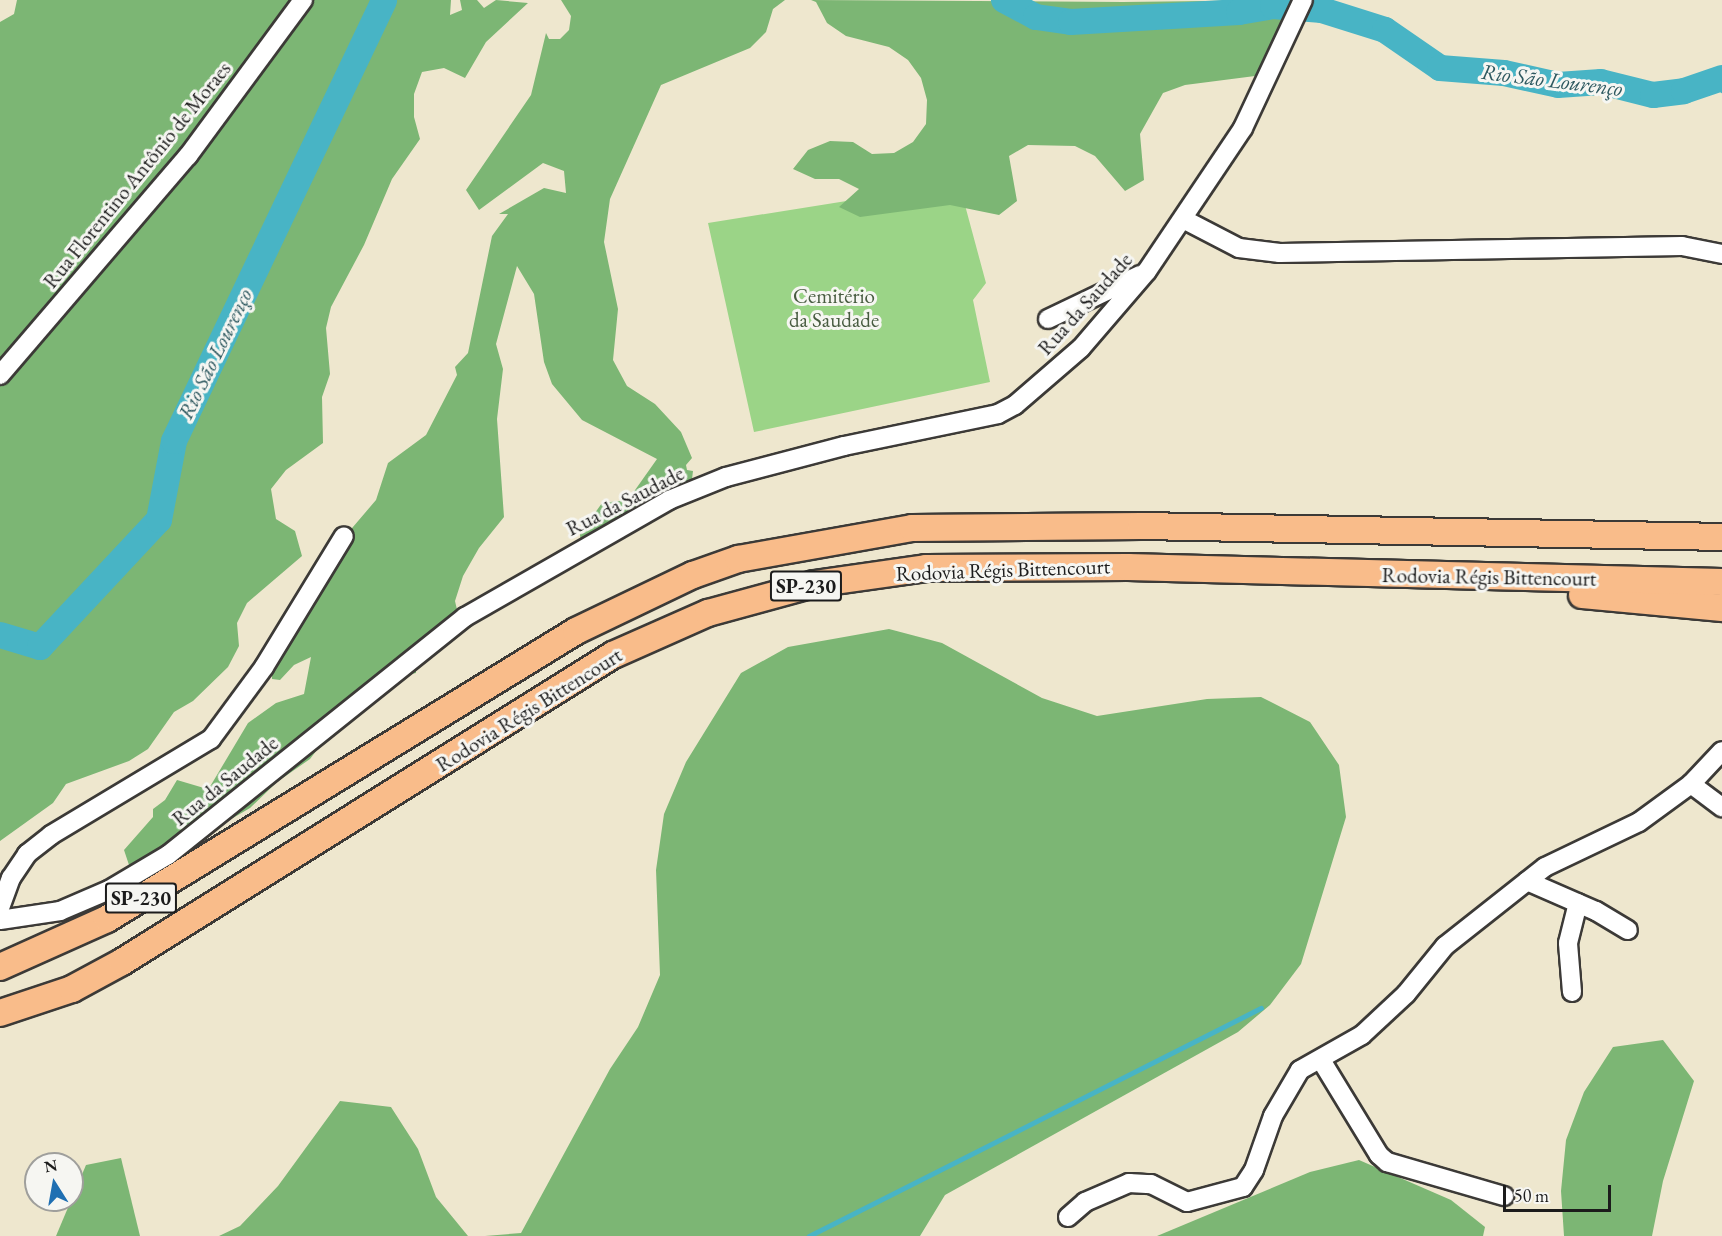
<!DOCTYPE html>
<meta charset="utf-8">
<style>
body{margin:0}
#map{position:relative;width:1722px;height:1236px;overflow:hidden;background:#eee7ce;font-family:"EB Garamond",serif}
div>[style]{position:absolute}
.green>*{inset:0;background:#9bd487}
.forest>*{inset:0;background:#7cb674}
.stream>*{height:4.5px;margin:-2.25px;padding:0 2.25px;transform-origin:2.25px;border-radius:2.25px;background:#48b4c5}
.river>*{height:26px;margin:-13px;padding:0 13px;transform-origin:13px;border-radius:13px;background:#48b4c5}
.roads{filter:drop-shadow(2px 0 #3c3a37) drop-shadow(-2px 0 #3c3a37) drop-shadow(0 2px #3c3a37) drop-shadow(0 -2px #3c3a37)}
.minor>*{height:18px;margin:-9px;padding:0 9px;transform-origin:9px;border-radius:9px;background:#fff}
.highway>*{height:26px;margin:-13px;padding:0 13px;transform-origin:13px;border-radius:13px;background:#f9bc8a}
span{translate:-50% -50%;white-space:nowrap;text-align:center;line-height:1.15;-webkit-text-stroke:6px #f6f6f2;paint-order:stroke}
.shield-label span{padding:2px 4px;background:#f6f6f2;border:2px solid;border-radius:4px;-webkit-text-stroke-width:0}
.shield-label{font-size:20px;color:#1c1c1c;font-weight:700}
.street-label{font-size:21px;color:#1c1c1c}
.park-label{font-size:21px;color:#485c41}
.water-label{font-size:22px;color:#2e5960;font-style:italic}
.north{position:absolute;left:24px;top:1152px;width:60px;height:60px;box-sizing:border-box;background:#f6f6f2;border:2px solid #9f9f9c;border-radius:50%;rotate:349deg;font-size:16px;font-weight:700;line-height:24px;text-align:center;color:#1c1c1c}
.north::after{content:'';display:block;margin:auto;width:21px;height:27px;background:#1f6fb2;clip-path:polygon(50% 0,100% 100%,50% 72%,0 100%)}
.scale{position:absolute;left:1503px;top:1185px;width:108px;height:27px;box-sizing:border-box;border:3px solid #1c1c1c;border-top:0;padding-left:8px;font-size:18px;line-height:21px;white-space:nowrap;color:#1c1c1c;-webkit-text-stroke:4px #f6f6f2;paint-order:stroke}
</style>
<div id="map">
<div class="green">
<i style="clip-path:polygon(959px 183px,986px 283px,973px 300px,990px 382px,754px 432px,708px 223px)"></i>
</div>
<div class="forest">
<i style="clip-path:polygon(17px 0,451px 0,450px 15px,462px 10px,460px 0,477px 0,484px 8px,496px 0,528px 3px,486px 42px,465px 78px,444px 68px,422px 72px,414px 94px,414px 117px,420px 139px,392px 179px,364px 245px,331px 307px,326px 328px,330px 374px,322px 397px,323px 443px,286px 470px,271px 489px,276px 519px,295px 531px,302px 556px,247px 603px,237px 623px,239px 646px,228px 667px,193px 701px,174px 712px,148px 749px,129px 761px,66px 784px,53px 803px,0 841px,0 22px,14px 14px)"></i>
<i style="clip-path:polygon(561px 0,785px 0,773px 9px,766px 32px,750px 48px,661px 85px,610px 199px,604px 242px,618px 309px,613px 360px,627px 386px,655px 404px,681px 432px,692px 458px,686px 465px,687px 470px,693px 471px,692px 479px,672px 489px,627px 530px,581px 547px,580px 534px,602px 503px,628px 500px,657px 459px,582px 420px,552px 384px,544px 362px,534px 294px,517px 266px,496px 344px,503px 369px,497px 419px,504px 517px,479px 548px,463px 576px,455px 601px,458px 614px,416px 662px,416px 673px,402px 676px,328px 735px,310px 759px,277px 782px,250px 808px,139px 873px,131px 871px,124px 850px,153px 817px,153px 809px,165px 800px,177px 780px,204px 788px,211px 785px,248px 723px,276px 703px,304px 694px,311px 657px,294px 665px,280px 680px,272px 679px,272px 673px,330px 573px,341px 541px,376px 500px,388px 463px,426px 435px,457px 375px,455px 367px,468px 353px,492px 236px,508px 214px,499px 214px,544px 188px,566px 193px,564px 171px,543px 163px,479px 210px,466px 190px,531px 95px,546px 33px,549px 39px,560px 39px,569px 30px,571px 16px)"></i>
<i style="clip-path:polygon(811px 0,1123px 2px,1294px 0,1273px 62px,1255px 76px,1185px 85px,1163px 93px,1140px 134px,1144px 180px,1125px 191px,1095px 156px,1075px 146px,1028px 145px,1009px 156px,1017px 201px,999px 215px,950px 205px,860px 217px,839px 207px,859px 189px,839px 179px,815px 179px,793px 169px,808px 150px,830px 141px,853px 142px,872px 154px,894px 153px,913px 142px,926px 124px,927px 100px,921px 78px,908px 60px,889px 47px,846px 36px,827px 23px,816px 2px)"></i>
<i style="clip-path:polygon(889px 629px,942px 643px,1042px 698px,1097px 716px,1207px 699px,1261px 697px,1310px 722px,1339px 765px,1346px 817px,1301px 964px,1270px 1005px,1238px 1032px,945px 1195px,920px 1236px,485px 1236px,521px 1233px,610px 1069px,638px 1027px,660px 975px,656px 870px,664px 814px,686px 762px,741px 673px,788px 647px)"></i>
<i style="clip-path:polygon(1663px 1040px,1694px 1081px,1663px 1181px,1652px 1236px,1564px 1236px,1561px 1191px,1566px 1140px,1584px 1092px,1613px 1047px)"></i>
<i style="clip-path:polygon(340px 1101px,391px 1107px,418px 1149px,436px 1197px,468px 1236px,219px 1236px,240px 1226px,278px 1186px)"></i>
<i style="clip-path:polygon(121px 1158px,140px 1236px,56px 1236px,86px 1165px)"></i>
<i style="clip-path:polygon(1359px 1160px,1451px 1200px,1485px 1227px,1483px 1236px,1157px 1236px,1310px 1172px)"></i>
</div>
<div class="stream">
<i style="left:1715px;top:80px;width:12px;rotate:55deg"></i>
<i style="left:809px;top:1236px;width:506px;rotate:-26.77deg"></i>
</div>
<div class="river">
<i style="left:1004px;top:0;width:36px;rotate:28deg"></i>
<i style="left:1036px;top:17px;width:35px;rotate:8deg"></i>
<i style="left:1071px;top:22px;width:168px;rotate:-3.4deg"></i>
<i style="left:1239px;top:12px;width:35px;rotate:-10deg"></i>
<i style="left:1273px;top:6px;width:49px;rotate:4.7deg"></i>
<i style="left:1322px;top:10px;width:66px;rotate:17.6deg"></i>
<i style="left:1385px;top:30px;width:67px;rotate:34.6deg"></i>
<i style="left:1440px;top:68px;width:64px;rotate:4.5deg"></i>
<i style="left:1504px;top:73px;width:55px;rotate:12.5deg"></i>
<i style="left:1558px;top:85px;width:43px;rotate:-4deg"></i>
<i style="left:1601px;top:82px;width:54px;rotate:14deg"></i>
<i style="left:1653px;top:95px;width:31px;rotate:-7deg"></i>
<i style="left:1684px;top:91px;width:40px;rotate:-18.9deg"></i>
<i style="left:0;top:635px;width:42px;rotate:16.7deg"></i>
<i style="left:40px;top:647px;width:174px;rotate:-46.9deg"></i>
<i style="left:159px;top:520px;width:80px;rotate:-79.2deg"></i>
<i style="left:174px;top:441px;width:488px;rotate:-64.5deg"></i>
</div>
<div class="roads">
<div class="minor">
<i style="left:1183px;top:219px;width:63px;rotate:27.4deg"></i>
<i style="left:1239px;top:248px;width:41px;rotate:7deg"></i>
<i style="left:1280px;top:253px;width:402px;rotate:-1deg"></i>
<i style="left:1682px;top:246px;width:41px;rotate:11.3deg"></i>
<i style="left:1048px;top:319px;width:102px;rotate:-25.6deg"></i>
<i style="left:0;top:375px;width:289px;rotate:-49.4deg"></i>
<i style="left:188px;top:156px;width:194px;rotate:-53.6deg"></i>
<i style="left:1691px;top:784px;width:39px;rotate:37deg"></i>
<i style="left:1527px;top:881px;width:75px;rotate:23.5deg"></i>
<i style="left:1596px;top:911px;width:37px;rotate:31deg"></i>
<i style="left:0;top:908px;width:32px;rotate:-70deg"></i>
<i style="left:11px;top:878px;width:29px;rotate:-56deg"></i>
<i style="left:27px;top:854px;width:31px;rotate:-38deg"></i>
<i style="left:51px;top:835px;width:187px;rotate:-31deg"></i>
<i style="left:211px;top:739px;width:89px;rotate:-53.6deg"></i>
<i style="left:264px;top:667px;width:153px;rotate:-58.6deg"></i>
<i style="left:0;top:920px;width:61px;rotate:-8.5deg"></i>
<i style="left:60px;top:911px;width:53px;rotate:-23.2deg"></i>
<i style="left:109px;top:890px;width:69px;rotate:-30.7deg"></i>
<i style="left:168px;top:855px;width:381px;rotate:-38.7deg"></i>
<i style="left:465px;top:617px;width:235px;rotate:-29.8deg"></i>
<i style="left:669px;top:500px;width:61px;rotate:-22deg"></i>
<i style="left:726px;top:477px;width:122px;rotate:-14.7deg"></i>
<i style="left:844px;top:446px;width:157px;rotate:-11.7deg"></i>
<i style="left:998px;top:414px;width:19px;rotate:-28deg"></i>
<i style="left:1015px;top:405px;width:87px;rotate:-40.8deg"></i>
<i style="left:1081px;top:348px;width:101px;rotate:-49.4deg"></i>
<i style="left:1147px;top:271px;width:172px;rotate:-56.1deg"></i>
<i style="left:1243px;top:128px;width:141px;rotate:-64.9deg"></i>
<i style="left:1572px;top:992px;width:49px;rotate:-94.7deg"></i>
<i style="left:1568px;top:943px;width:41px;rotate:-76deg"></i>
<i style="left:1321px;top:1060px;width:111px;rotate:58.6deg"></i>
<i style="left:1379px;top:1155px;width:11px;rotate:41deg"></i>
<i style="left:1387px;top:1162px;width:122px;rotate:16.2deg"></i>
<i style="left:1068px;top:1217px;width:23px;rotate:-41deg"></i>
<i style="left:1085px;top:1202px;width:48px;rotate:-23.4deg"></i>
<i style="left:1129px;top:1183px;width:22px;rotate:3deg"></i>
<i style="left:1151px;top:1184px;width:40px;rotate:26.6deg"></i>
<i style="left:1187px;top:1202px;width:58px;rotate:-15deg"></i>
<i style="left:1243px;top:1187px;width:20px;rotate:-57deg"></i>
<i style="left:1254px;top:1170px;width:57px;rotate:-70.6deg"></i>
<i style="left:1273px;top:1116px;width:53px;rotate:-59.6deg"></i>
<i style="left:1300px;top:1070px;width:71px;rotate:-29.4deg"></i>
<i style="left:1362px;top:1035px;width:60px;rotate:-43deg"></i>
<i style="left:1406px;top:994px;width:62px;rotate:-50.9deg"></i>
<i style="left:1445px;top:946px;width:127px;rotate:-38.3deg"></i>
<i style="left:1545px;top:867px;width:104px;rotate:-25.6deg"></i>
<i style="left:1639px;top:822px;width:64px;rotate:-36.2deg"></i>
<i style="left:1691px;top:784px;width:45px;rotate:-46.8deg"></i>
</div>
<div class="highway">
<i style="left:1582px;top:595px;width:141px;rotate:5.3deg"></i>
<i style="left:0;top:967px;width:117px;rotate:-24.2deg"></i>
<i style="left:107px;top:919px;width:550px;rotate:-31.55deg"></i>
<i style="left:576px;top:631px;width:130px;rotate:-25.6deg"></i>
<i style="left:693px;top:575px;width:48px;rotate:-19.6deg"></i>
<i style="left:738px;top:559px;width:177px;rotate:-10.1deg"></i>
<i style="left:912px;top:528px;width:229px;rotate:-0.5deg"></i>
<i style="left:1141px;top:526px;width:581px;rotate:1.08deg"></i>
<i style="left:0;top:1013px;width:76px;rotate:-18.4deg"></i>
<i style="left:72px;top:989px;width:57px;rotate:-28.4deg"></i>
<i style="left:122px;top:962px;width:579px;rotate:-32.02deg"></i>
<i style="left:613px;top:655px;width:104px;rotate:-23.9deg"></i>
<i style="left:708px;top:613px;width:110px;rotate:-15.3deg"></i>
<i style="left:814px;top:584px;width:113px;rotate:-8.1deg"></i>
<i style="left:926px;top:568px;width:202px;rotate:-0.3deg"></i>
<i style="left:1128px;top:567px;width:594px;rotate:1.45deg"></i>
</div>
</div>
<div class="shield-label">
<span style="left:806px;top:586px">SP-230</span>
<span style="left:141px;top:898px">SP-230</span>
</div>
<div class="street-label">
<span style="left:137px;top:175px;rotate:-51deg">Rua Florentino Antônio de Moraes</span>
<span style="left:1085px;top:304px;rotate:-48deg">Rua da Saudade</span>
<span style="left:625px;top:501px;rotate:-27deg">Rua da Saudade</span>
<span style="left:1003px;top:570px;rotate:-2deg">Rodovia Régis Bittencourt</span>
<span style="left:1489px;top:577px;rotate:1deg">Rodovia Régis Bittencourt</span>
<span style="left:529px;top:710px;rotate:-32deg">Rodovia Régis Bittencourt</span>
<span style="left:225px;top:781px;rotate:-39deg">Rua da Saudade</span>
</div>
<div class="park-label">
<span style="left:834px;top:308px">Cemitério<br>da Saudade</span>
</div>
<div class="water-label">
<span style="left:1552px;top:80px;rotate:7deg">Rio São Lourenço</span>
<span style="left:215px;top:354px;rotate:-64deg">Rio São Lourenço</span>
</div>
<div class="north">N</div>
<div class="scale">50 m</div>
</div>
